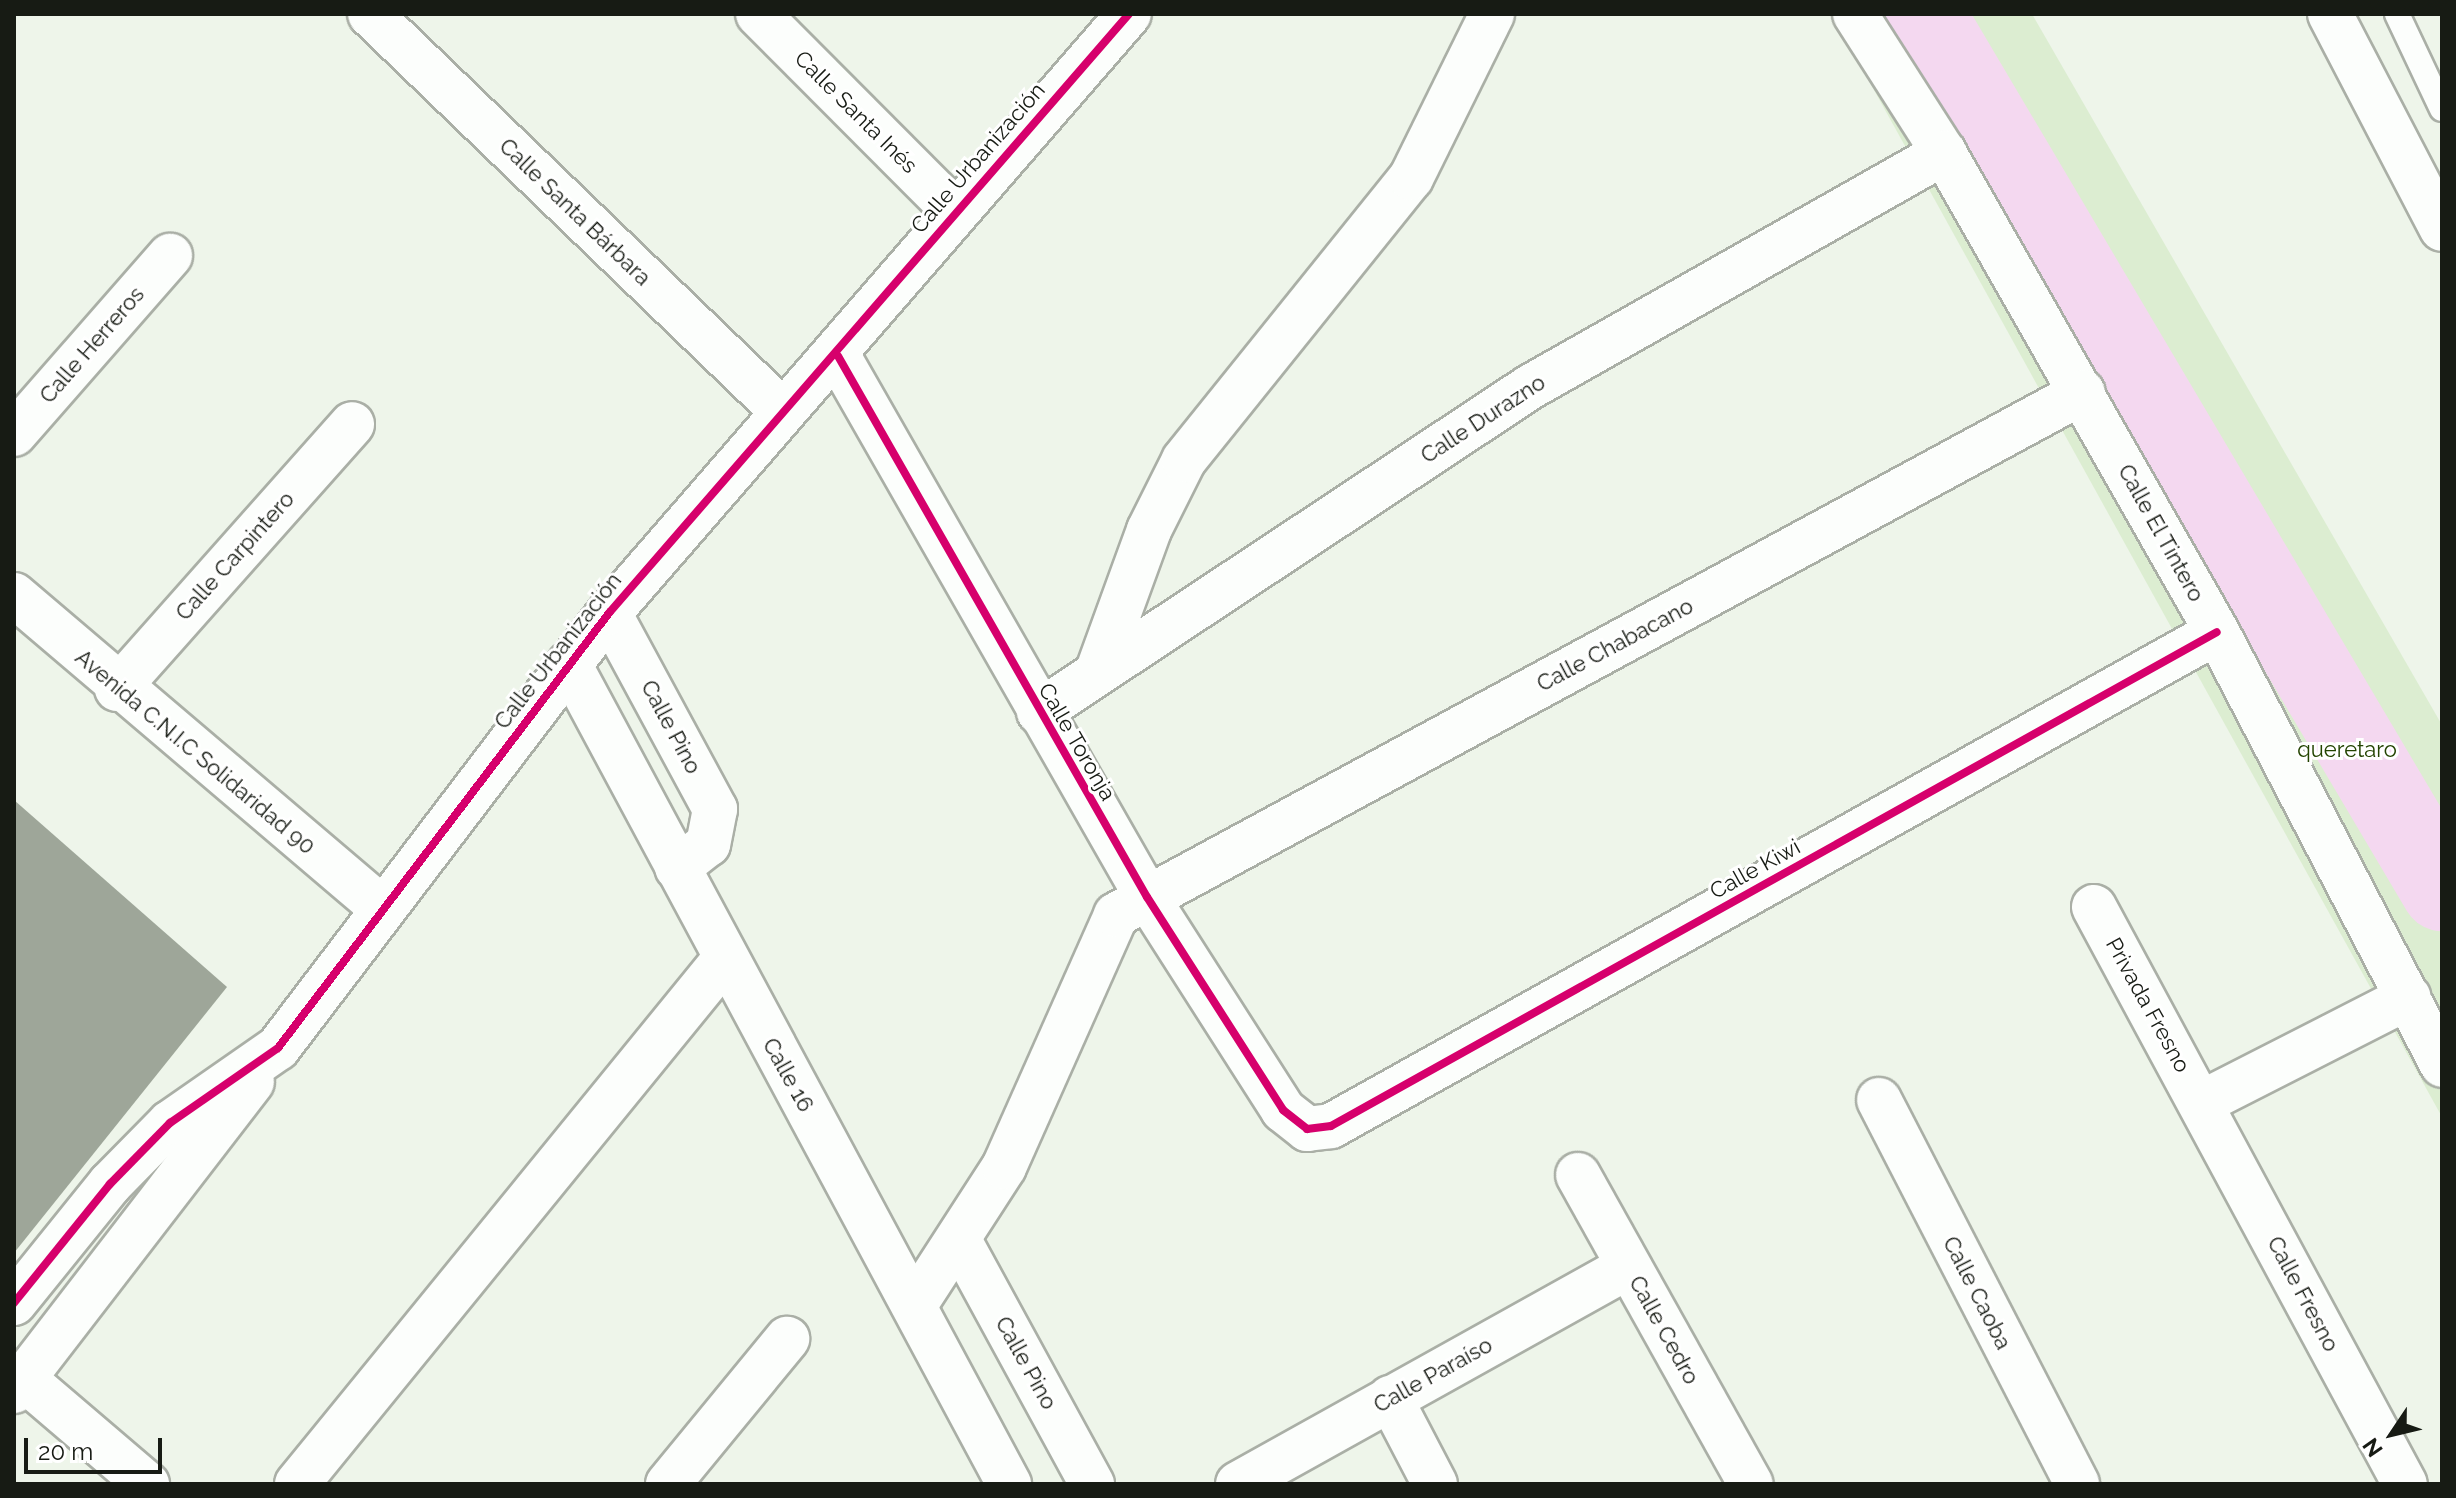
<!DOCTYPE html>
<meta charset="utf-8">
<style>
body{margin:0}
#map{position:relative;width:2456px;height:1498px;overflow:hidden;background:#eef5ea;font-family:Raleway,sans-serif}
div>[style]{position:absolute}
.green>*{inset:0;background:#dcedd1}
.river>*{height:82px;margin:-41px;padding:0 41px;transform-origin:41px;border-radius:41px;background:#f4d8f0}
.building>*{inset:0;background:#9ea699}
.roads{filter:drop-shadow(2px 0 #aaafa6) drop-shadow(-2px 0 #aaafa6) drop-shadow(0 2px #aaafa6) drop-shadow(0 -2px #aaafa6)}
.lane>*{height:24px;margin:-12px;padding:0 12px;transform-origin:12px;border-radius:12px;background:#fcfefc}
.street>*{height:44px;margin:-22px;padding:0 22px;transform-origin:22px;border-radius:22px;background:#fcfefc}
.secondary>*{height:44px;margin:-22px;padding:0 22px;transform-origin:22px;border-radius:22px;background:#fcfefc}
.cycleway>*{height:8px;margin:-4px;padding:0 4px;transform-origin:4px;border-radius:4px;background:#d6006c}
span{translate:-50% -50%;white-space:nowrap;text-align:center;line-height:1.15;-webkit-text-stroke:6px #fff;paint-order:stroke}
.street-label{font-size:22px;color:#171b14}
.park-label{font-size:22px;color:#234300}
.frame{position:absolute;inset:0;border:16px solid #171b14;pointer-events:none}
.north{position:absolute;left:2352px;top:1394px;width:80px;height:80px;-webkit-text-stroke:6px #fff;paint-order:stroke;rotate:235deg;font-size:22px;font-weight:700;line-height:32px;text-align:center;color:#171b14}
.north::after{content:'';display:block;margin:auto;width:28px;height:36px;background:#171b14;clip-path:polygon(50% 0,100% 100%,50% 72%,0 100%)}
.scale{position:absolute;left:24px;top:1438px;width:138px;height:36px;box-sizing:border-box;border:4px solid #171b14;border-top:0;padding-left:10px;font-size:24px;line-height:28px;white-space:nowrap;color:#171b14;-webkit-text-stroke:6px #fff;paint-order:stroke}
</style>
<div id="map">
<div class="green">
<i style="clip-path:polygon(1832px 14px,2032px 14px,2442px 725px,2442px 1117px)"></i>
</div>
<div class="river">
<i style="left:1924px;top:14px;width:1018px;rotate:59.4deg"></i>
</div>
<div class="building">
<i style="clip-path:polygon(14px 800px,227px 987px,14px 1253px)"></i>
</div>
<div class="roads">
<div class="lane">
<i style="left:2397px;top:14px;width:105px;rotate:64.7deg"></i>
</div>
<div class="street">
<i style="left:370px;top:14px;width:569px;rotate:43.93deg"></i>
<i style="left:758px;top:14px;width:276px;rotate:45.1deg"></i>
<i style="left:1855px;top:14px;width:165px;rotate:57.4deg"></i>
<i style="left:1944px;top:153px;width:551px;rotate:60.32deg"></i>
<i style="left:2217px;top:632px;width:488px;rotate:62.5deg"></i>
<i style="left:838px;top:356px;width:623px;rotate:60.27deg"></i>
<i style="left:1147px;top:897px;width:253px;rotate:57.4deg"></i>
<i style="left:1283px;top:1110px;width:31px;rotate:38deg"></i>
<i style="left:1307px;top:1129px;width:24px;rotate:-7deg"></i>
<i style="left:1331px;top:1126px;width:1014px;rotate:-29.14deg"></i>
<i style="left:14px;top:434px;width:237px;rotate:-48.8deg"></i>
<i style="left:14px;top:595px;width:480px;rotate:40.4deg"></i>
<i style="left:609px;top:613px;width:223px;rotate:61.6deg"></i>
<i style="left:715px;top:809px;width:36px;rotate:101deg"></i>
<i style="left:708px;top:844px;width:39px;rotate:142deg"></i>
<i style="left:569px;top:664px;width:931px;rotate:61.78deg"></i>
<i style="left:1097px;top:673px;width:152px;rotate:-70deg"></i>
<i style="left:1149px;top:530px;width:78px;rotate:-63.4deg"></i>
<i style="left:1184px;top:460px;width:362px;rotate:-51.2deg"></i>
<i style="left:1411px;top:178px;width:183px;rotate:-63.7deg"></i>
<i style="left:117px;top:689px;width:354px;rotate:-48.4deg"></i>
<i style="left:1039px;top:712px;width:589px;rotate:-33.5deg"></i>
<i style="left:1530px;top:387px;width:476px;rotate:-29.5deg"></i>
<i style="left:2094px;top:907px;width:655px;rotate:61.68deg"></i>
<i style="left:1879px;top:1100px;width:432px;rotate:62.7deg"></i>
<i style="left:2201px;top:1103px;width:233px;rotate:-27deg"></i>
<i style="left:1578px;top:1175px;width:354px;rotate:60.8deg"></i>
<i style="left:960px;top:1242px;width:276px;rotate:61.4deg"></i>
<i style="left:14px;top:1303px;width:153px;rotate:-51.1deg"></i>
<i style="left:110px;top:1184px;width:86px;rotate:-45.5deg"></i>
<i style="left:170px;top:1123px;width:131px;rotate:-34.8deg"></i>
<i style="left:278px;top:1048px;width:547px;rotate:-52.73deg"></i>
<i style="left:609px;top:613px;width:793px;rotate:-49.04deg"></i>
<i style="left:916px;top:1303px;width:162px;rotate:-57.1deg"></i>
<i style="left:1004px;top:1167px;width:276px;rotate:-66deg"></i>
<i style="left:1116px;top:915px;width:1099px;rotate:-28.41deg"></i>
<i style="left:24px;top:1379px;width:162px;rotate:40.5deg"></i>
<i style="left:14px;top:1391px;width:390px;rotate:-52.4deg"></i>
<i style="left:1390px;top:1398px;width:97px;rotate:62.4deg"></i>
<i style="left:297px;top:1484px;width:676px;rotate:-50.82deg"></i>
<i style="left:668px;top:1484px;width:188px;rotate:-50.6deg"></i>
<i style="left:1238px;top:1484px;width:446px;rotate:-29.1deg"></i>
</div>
<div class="secondary">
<i style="left:2330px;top:14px;width:242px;rotate:62.5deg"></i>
</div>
</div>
<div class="cycleway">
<i style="left:838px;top:356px;width:623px;rotate:60.27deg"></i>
<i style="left:1147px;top:897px;width:253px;rotate:57.4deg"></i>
<i style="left:1283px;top:1110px;width:31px;rotate:38deg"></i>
<i style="left:1307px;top:1129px;width:24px;rotate:-7deg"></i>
<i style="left:1331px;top:1126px;width:1014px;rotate:-29.14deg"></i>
<i style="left:14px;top:1303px;width:153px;rotate:-51.1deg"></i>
<i style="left:110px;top:1184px;width:86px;rotate:-45.5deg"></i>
<i style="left:170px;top:1123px;width:131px;rotate:-34.8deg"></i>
<i style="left:278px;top:1048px;width:547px;rotate:-52.73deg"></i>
<i style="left:609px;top:613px;width:793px;rotate:-49.04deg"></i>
</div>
<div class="street-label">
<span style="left:856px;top:112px;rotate:45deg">Calle Santa Inés</span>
<span style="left:978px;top:158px;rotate:-49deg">Calle Urbanización</span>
<span style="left:575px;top:212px;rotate:44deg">Calle Santa Bárbara</span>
<span style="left:92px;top:345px;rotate:-49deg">Calle Herreros</span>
<span style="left:1483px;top:419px;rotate:-33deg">Calle Durazno</span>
<span style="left:2161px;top:533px;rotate:61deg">Calle El Tintero</span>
<span style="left:235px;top:556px;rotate:-48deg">Calle Carpintero</span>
<span style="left:1615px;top:645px;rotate:-28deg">Calle Chabacano</span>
<span style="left:558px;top:651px;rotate:-52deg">Calle Urbanización</span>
<span style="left:671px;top:727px;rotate:62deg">Calle Pino</span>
<span style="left:1077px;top:742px;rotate:60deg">Calle Toronja</span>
<span style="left:195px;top:752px;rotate:40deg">Avenida C.N.I.C Solidaridad 90</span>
<span style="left:1755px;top:869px;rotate:-29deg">Calle Kiwi</span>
<span style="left:2148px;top:1005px;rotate:61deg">Privada Fresno</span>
<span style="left:788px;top:1075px;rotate:61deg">Calle 16</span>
<span style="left:1977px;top:1293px;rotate:63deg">Calle Caoba</span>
<span style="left:2303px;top:1294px;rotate:62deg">Calle Fresno</span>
<span style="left:1664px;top:1330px;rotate:61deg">Calle Cedro</span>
<span style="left:1026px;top:1363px;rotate:61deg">Calle Pino</span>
<span style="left:1433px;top:1375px;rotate:-29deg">Calle Paraíso</span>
</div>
<div class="park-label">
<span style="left:2347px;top:750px">queretaro</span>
</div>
<div class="frame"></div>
<div class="north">N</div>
<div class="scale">20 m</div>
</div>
